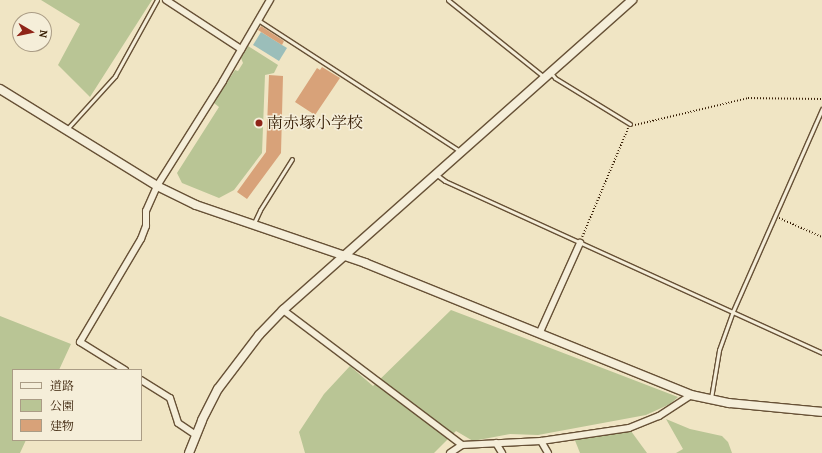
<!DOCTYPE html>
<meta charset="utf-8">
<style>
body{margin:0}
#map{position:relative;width:822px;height:453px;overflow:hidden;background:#f0e5c4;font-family:Alegreya,"Noto Serif JP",serif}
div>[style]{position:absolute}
.green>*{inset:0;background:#b9c595}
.water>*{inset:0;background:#9bbeba}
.building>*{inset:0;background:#d8a279}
.path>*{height:1.5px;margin-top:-0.75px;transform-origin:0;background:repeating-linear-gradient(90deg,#392007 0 1px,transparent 0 3px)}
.roads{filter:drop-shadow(1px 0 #675136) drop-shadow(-1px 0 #675136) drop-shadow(0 1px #675136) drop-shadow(0 -1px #675136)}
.service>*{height:3px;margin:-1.5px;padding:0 1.5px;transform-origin:1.5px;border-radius:1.5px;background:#f5eed9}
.minor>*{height:6px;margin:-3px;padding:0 3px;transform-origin:3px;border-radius:3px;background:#f5eed9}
.tertiary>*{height:8px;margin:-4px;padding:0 4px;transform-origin:4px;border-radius:4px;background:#f5eed9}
.dots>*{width:11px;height:11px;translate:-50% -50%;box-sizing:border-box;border:2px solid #f5eed9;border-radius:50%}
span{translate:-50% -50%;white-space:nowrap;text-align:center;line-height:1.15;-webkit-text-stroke:3px #f5eed9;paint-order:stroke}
.poi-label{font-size:16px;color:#392007}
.left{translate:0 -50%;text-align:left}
.legend{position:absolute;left:12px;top:369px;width:130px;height:72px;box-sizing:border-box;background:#f5eed9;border:1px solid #aa9c85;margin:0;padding:5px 7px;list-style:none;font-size:12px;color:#392007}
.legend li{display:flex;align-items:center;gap:8px;height:20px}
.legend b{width:20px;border:1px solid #aa9c85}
.north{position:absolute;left:12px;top:12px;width:40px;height:40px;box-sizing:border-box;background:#f5eed9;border:1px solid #aa9c85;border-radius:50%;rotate:99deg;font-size:11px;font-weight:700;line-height:16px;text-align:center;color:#392007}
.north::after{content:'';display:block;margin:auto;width:14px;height:18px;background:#8f2418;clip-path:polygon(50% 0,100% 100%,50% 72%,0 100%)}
</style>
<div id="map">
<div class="green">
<i style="clip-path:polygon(41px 0,152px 0,90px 97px,58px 65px,80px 24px)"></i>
<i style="clip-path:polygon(248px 46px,278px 65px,274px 73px,265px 75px,262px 153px,234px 190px,219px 198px,182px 183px,177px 173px,219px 107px,214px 103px,235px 70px,238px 71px,243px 63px,241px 58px)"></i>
<i style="clip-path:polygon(451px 310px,678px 397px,670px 404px,646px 415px,538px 435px,510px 434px,473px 441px,456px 431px,434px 453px,305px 453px,299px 432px,324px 394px,350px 366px,373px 386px)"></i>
<i style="clip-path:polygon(0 316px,71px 344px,59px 370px,13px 370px,13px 440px,26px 440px,20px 453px,0 453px)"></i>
<i style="clip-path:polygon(666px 419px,690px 429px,722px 436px,728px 442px,732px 453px,676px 453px,683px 449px)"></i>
<i style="clip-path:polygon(628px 427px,647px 453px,580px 453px,574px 438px)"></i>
</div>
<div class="water">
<i style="clip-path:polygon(261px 32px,287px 48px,279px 61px,253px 45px)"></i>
</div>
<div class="building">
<i style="clip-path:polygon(261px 26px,284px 41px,282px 45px,258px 30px)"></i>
<i style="clip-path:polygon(322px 67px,340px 78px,315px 115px,295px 102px,317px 68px,320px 70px)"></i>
<i style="clip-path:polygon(269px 75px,283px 76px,281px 153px,247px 199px,237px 192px,266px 152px)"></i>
</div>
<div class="path">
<i style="left:635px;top:125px;width:116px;rotate:-13.4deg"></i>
<i style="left:748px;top:98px;width:74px;rotate:0.8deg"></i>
<i style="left:779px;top:218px;width:47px;rotate:23.8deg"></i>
<i style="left:582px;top:237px;width:118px;rotate:-67.1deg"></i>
</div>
<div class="roads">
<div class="service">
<i style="left:448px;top:0;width:123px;rotate:38.7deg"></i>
<i style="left:258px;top:20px;width:242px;rotate:33deg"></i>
<i style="left:551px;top:73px;width:6px;rotate:51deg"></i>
<i style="left:555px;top:78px;width:88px;rotate:31.5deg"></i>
<i style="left:67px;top:129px;width:72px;rotate:-47.8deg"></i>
<i style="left:115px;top:76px;width:87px;rotate:-61.1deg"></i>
<i style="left:437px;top:175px;width:10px;rotate:37deg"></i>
<i style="left:445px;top:181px;width:414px;rotate:24.5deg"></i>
<i style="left:254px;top:223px;width:14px;rotate:-65deg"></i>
<i style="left:260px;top:210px;width:60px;rotate:-57.9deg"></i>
<i style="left:711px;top:398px;width:49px;rotate:-80.5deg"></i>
<i style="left:719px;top:350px;width:41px;rotate:-70.3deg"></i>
<i style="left:733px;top:311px;width:221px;rotate:-66.2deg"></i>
</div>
<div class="minor">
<i style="left:166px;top:0;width:90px;rotate:33.2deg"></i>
<i style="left:283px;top:310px;width:224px;rotate:37deg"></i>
<i style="left:540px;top:332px;width:98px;rotate:-65.8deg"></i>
<i style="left:125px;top:370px;width:53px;rotate:-148.1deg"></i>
<i style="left:80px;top:342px;width:120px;rotate:-59.4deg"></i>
<i style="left:141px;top:239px;width:14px;rotate:-69deg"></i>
<i style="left:146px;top:226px;width:15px;rotate:-90deg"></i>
<i style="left:146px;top:211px;width:27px;rotate:-66deg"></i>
<i style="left:157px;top:186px;width:124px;rotate:-57.8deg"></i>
<i style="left:223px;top:81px;width:94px;rotate:-59.9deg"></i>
<i style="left:141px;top:380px;width:34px;rotate:32deg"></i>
<i style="left:170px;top:398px;width:26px;rotate:72deg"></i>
<i style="left:178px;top:423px;width:22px;rotate:34deg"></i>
<i style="left:541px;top:441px;width:14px;rotate:60deg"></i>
<i style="left:496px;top:443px;width:12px;rotate:59deg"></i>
<i style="left:450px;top:453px;width:14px;rotate:-34deg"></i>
<i style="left:462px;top:445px;width:79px;rotate:-2.9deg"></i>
<i style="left:541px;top:441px;width:89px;rotate:-8.4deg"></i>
<i style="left:629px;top:428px;width:32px;rotate:-22deg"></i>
<i style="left:659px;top:416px;width:38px;rotate:-33deg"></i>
</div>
<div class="tertiary">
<i style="left:0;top:89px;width:185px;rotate:31.7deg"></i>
<i style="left:157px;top:186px;width:43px;rotate:26deg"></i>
<i style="left:196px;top:205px;width:179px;rotate:18.9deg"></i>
<i style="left:365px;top:263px;width:352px;rotate:22deg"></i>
<i style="left:691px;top:395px;width:39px;rotate:12deg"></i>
<i style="left:729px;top:403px;width:93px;rotate:5.5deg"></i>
<i style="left:189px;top:453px;width:35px;rotate:-68deg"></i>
<i style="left:202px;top:420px;width:35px;rotate:-63deg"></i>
<i style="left:218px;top:389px;width:68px;rotate:-52.8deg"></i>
<i style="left:259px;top:335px;width:35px;rotate:-46deg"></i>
<i style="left:283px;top:310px;width:467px;rotate:-41.6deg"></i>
</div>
</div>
<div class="dots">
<i style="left:259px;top:123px;background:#8f2418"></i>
</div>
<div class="poi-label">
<span class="left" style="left:267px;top:123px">南赤塚小学校</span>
</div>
<ul class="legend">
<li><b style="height:5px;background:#f5eed9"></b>道路</li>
<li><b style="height:11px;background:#b9c595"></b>公園</li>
<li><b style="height:11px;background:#d8a279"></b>建物</li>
</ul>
<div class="north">N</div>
</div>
